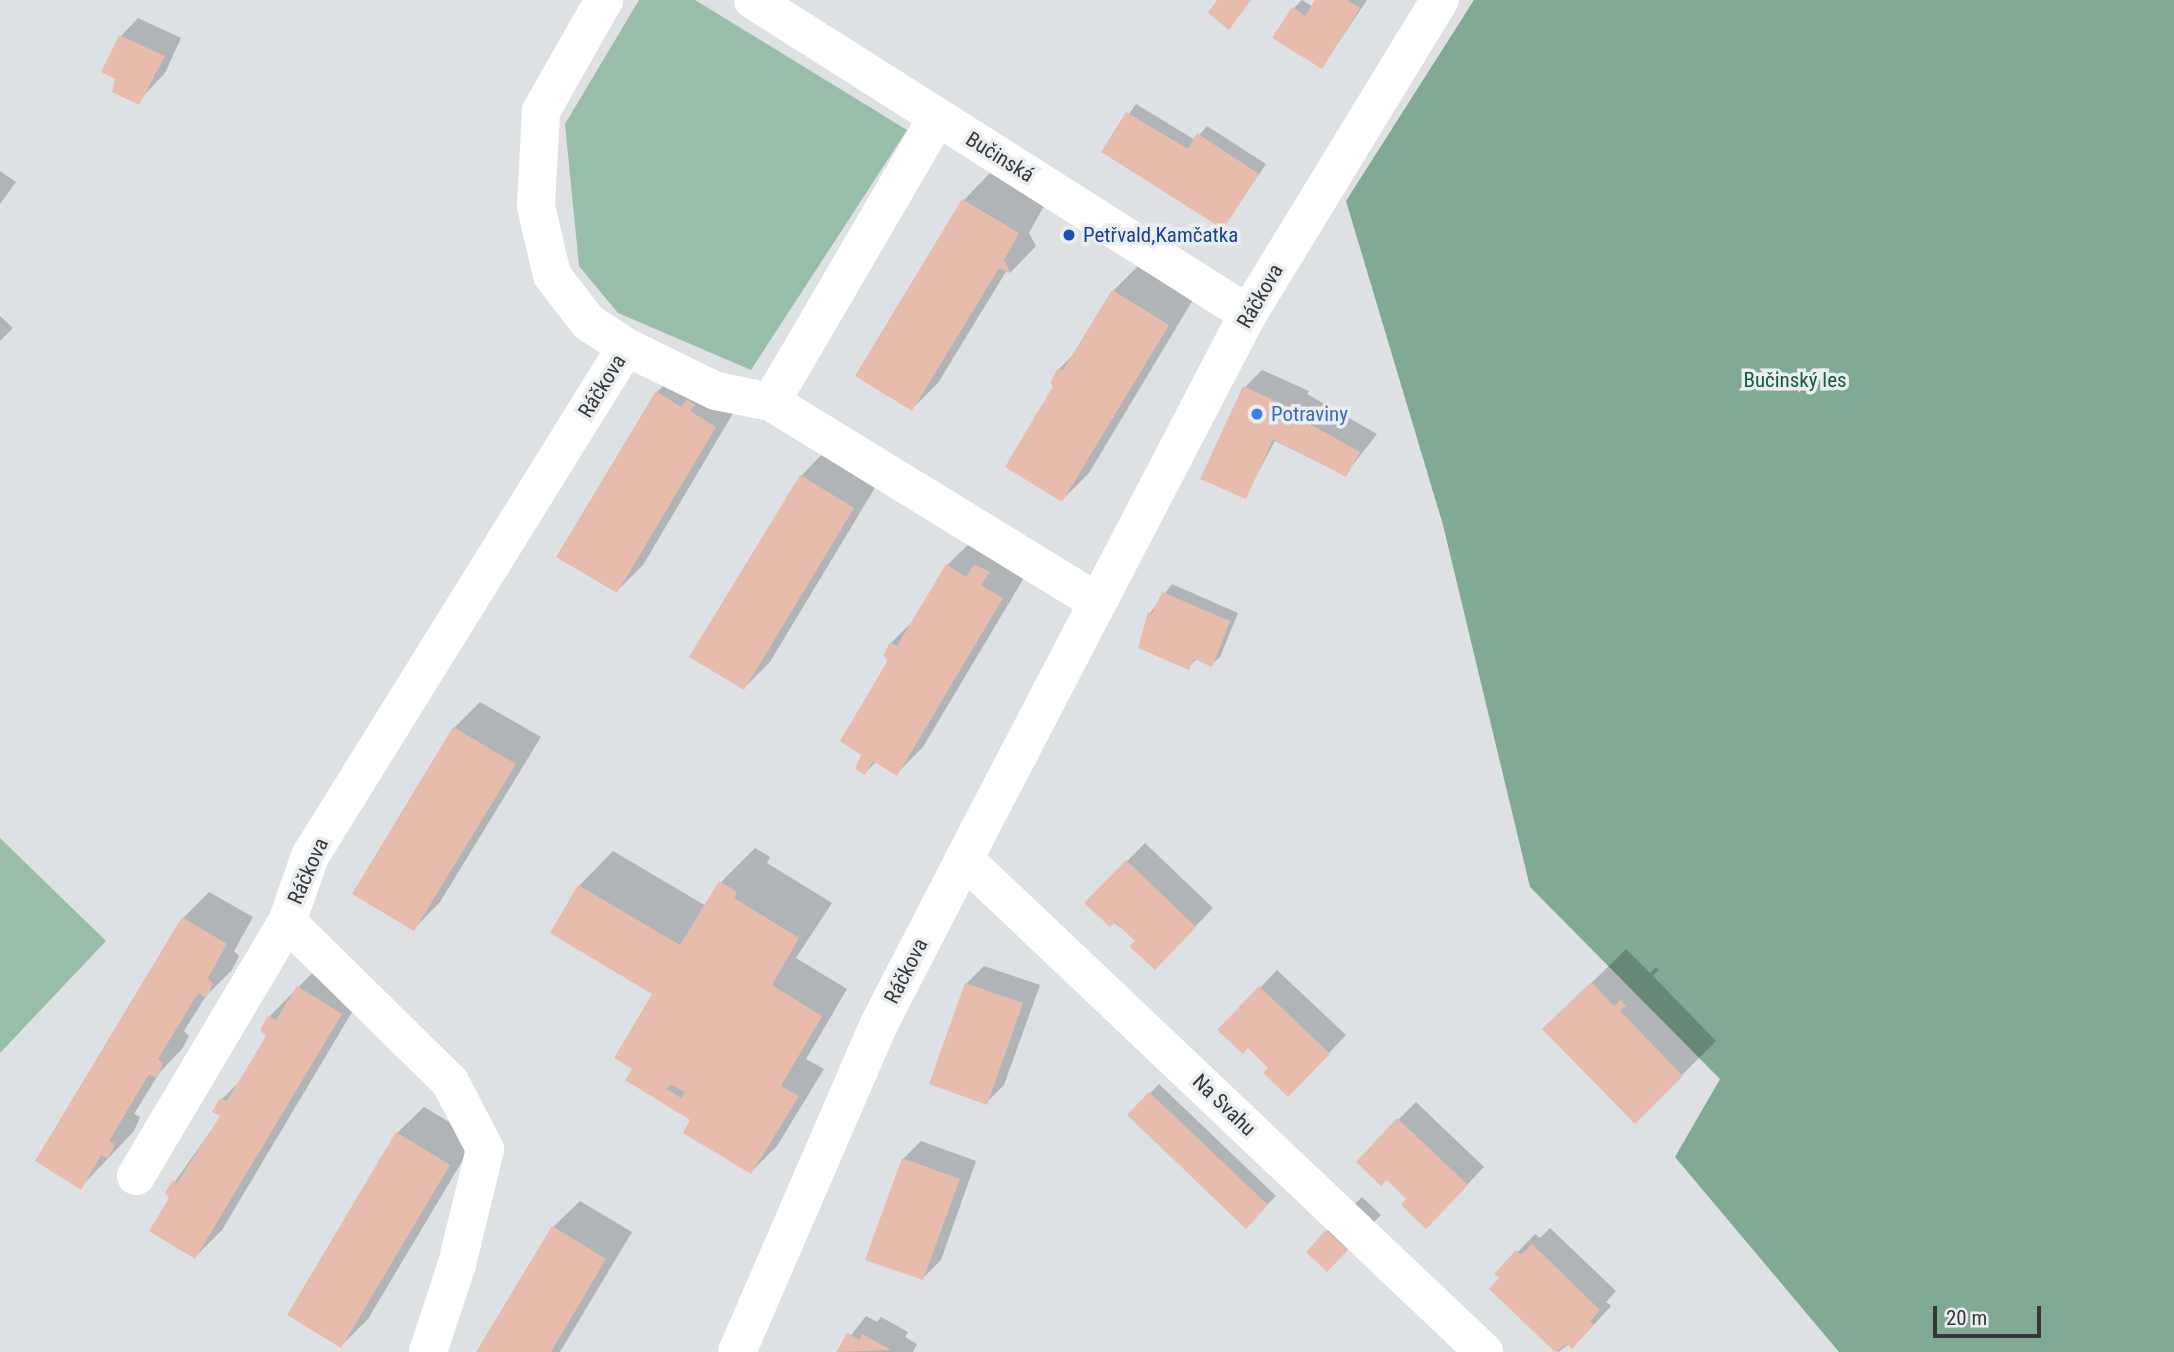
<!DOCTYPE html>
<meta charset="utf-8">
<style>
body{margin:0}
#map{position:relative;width:2174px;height:1352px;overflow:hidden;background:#dee1e4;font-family:"Roboto Condensed",sans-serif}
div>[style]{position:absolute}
.green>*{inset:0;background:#98bea9}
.forest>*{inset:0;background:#81aa94}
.shadow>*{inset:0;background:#0003}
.building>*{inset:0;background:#e8bcac}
.minor>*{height:38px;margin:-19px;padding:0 19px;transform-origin:19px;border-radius:19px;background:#fff}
.dots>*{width:19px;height:19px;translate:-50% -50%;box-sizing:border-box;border:4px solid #ebeef1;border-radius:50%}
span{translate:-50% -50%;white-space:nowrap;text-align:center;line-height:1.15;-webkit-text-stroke:7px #ebeef1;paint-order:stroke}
.street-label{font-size:21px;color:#363839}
.transit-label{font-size:21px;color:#164399}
.left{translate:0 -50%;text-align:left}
.park-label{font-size:21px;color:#115a3c}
.shop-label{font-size:21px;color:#366cbe}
.scale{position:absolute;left:1933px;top:1306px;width:108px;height:32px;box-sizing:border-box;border:4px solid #363839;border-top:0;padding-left:9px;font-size:21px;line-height:24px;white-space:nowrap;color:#363839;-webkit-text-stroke:5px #ebeef1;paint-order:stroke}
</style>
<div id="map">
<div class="green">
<i style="clip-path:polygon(639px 0,695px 0,907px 130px,751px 370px,618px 313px,579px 266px,565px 124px)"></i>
<i style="clip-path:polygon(0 838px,106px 941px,0 1053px)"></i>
</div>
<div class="forest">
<i style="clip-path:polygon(1474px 0,2174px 0,2174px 1352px,1839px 1352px,1675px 1157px,1720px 1079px,1530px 887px,1443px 525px,1346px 201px)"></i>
</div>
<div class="shadow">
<i style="clip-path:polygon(1302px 0,1313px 7px,1317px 0,1367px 0,1322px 67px,1294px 8px)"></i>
<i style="clip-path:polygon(138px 18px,181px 38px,165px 73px,138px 102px,117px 78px,103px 71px,121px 36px)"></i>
<i style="clip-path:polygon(1136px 104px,1195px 140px,1207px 126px,1266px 164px,1223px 227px,1104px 151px)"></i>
<i style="clip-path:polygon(0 171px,16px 182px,0 204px)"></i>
<i style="clip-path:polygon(990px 173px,1044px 206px,1029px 233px,1036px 246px,1011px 272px,1007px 270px,938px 383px,912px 409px,857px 376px,964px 200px)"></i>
<i style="clip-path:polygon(1140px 264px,1194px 298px,1089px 473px,1062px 500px,1055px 386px,1059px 369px,1075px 353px,1113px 291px)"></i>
<i style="clip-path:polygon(0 316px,13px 328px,0 341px)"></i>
<i style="clip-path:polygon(684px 366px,741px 400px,643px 565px,617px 591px,657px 392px)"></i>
<i style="clip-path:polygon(1262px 370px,1309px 391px,1307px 394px,1377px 434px,1345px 475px,1275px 441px,1245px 497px,1245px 387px)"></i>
<i style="clip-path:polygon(827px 449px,879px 481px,770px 662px,744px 688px,801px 476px)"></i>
<i style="clip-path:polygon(974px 539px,1028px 571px,923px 747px,897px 773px,877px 761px,865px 773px,891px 643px,914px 620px,947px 565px)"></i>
<i style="clip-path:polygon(1172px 584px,1238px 613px,1220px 657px,1211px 665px,1197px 659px,1188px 668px,1150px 613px)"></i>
<i style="clip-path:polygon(480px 702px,541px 737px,440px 902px,414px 929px,454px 728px)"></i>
<i style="clip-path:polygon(1145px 843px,1213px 908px,1173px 950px,1138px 940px,1086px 903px)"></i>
<i style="clip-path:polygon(755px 848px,770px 857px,767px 863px,832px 903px,796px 958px,847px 989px,806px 1059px,824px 1069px,777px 1146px,751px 1172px,638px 1063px,655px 993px,579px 886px,613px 851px,706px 906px,721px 882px)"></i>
<i style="clip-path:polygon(209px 892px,253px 917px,234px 951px,239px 956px,232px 970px,206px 996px,184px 1031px,189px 1036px,182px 1049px,160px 1072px,134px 1114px,140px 1117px,134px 1131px,80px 1188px,183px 918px)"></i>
<i style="clip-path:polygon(1626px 949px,1650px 973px,1656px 967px,1659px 970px,1653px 976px,1716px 1041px,1635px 1122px,1545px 1029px)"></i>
<i style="clip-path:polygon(324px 961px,367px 987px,222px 1230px,195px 1257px,167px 1193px,222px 1115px,222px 1099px,244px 1077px,269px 1035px,269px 1017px)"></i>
<i style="clip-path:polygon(984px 966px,1040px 985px,1004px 1085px,986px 1103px,966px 984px)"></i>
<i style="clip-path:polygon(1277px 970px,1346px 1035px,1306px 1077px,1271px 1067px,1260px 988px)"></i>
<i style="clip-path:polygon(1159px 1084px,1276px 1196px,1246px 1226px,1129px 1115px)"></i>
<i style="clip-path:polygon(1416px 1102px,1484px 1167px,1444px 1209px,1409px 1199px,1387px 1177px,1398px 1120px)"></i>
<i style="clip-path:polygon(424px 1107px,476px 1138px,368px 1319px,341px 1346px,397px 1133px)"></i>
<i style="clip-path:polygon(921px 1141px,976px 1161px,941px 1260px,923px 1278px,903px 1159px)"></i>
<i style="clip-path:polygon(1362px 1197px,1381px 1215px,1327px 1269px,1327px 1231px)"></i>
<i style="clip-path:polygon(580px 1201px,632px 1232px,560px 1352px,478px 1352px,553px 1227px)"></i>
<i style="clip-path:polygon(1550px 1228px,1616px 1291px,1606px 1302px,1611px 1306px,1590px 1329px,1558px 1352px,1491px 1289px,1501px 1278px,1497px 1274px,1518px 1252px,1535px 1234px,1540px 1238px)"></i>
<i style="clip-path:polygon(866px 1316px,877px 1322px,881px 1317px,908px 1332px,905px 1337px,917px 1344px,913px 1352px,838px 1352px)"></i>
</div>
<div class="building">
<i style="clip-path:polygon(1217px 0,1251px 0,1229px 30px,1208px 13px)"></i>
<i style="clip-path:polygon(1315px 0,1347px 0,1360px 8px,1322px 69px,1272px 38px,1292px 7px,1305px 16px)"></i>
<i style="clip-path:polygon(119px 35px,165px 56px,139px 105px,112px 92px,115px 79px,101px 72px)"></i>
<i style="clip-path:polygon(1126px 112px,1188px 149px,1197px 133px,1259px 174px,1223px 229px,1101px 152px)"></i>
<i style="clip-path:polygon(962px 199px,1019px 233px,1004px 260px,1011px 274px,999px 268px,912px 411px,855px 376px)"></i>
<i style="clip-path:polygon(1112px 290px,1169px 325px,1062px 502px,1005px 467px,1053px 386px,1050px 383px,1058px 368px,1063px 370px)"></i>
<i style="clip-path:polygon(1243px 386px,1292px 409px,1290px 413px,1360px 452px,1346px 477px,1273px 439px,1246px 499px,1200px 479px)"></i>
<i style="clip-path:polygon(656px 391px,681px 407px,687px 400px,695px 405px,690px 411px,716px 427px,617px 593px,556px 557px)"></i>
<i style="clip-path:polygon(800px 475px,854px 508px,744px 690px,689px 657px)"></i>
<i style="clip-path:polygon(946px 564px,966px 577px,974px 564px,990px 572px,981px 585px,1003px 598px,897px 776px,873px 761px,865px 775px,855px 769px,861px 755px,840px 741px,888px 660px,883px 656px,890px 642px,897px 646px)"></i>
<i style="clip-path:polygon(1162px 592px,1230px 621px,1212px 667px,1194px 659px,1189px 670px,1138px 648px,1148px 612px,1152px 614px)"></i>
<i style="clip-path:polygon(453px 727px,516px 764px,414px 931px,352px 894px)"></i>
<i style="clip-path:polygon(1126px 860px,1196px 927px,1155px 970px,1129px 946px,1135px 941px,1115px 922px,1110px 927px,1084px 903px)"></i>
<i style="clip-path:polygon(evenodd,719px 881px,737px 892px,734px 898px,799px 938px,772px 985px,822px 1016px,781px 1086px,799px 1096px,751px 1174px,683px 1133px,690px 1120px,625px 1080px,632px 1069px,614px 1058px,652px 994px,550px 933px,578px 885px,680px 945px,719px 881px,670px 1084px,685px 1092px,681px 1098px,667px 1089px,670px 1084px)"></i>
<i style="clip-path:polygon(182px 917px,227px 944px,208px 978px,213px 984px,206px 998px,198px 993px,158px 1059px,163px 1064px,156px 1078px,149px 1074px,109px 1141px,115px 1144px,108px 1159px,101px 1155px,81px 1190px,35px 1161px)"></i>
<i style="clip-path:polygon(1591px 982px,1614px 1006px,1621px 1000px,1626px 1006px,1620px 1011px,1683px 1076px,1635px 1124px,1542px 1029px)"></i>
<i style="clip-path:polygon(965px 983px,1023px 1003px,987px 1105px,929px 1084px)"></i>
<i style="clip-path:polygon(297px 986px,342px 1014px,195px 1259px,149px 1231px,169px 1198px,165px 1193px,173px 1180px,177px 1183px,220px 1116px,212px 1112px,220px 1098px,227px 1101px,266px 1036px,260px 1030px,268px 1016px,276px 1020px)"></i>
<i style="clip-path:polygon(1259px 986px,1330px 1054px,1288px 1097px,1263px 1073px,1268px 1068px,1248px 1048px,1243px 1054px,1217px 1030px)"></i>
<i style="clip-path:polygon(1149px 1092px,1268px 1205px,1246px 1229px,1127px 1115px)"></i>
<i style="clip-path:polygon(1397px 1118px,1468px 1185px,1426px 1229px,1401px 1205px,1406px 1199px,1387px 1180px,1381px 1186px,1356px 1162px)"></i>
<i style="clip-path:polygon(396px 1132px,450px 1165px,341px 1348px,287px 1315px)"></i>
<i style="clip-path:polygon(902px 1158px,960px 1179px,923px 1280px,865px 1260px)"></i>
<i style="clip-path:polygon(552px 1226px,606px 1259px,551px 1352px,476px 1352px)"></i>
<i style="clip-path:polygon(1326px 1230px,1348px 1250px,1327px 1272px,1306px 1252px)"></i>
<i style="clip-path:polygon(1532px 1244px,1600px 1310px,1590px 1321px,1594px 1325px,1572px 1349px,1567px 1344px,1555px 1352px,1489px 1289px,1499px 1278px,1494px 1274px,1516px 1250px,1521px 1255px)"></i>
<i style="clip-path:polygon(847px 1333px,860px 1340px,862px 1334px,891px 1350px,836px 1352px)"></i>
</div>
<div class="minor">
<i style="left:753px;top:0;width:586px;rotate:32.39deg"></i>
<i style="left:626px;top:347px;width:100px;rotate:26.1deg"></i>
<i style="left:716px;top:391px;width:56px;rotate:11.3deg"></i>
<i style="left:771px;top:402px;width:383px;rotate:31.5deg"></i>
<i style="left:771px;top:402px;width:329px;rotate:-59.7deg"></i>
<i style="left:964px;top:859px;width:717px;rotate:43.47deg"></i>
<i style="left:136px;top:1176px;width:295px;rotate:-59.3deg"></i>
<i style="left:428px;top:1352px;width:93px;rotate:-71.8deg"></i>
<i style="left:457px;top:1264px;width:118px;rotate:-76.3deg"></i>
<i style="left:485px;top:1149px;width:76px;rotate:-117.6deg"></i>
<i style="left:450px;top:1082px;width:228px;rotate:-135.5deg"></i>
<i style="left:287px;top:922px;width:70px;rotate:-70.8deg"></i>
<i style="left:310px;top:856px;width:599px;rotate:-58.17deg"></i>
<i style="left:626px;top:347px;width:45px;rotate:-146.7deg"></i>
<i style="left:588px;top:322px;width:59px;rotate:-127.5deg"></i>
<i style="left:552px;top:275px;width:71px;rotate:-103.1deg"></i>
<i style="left:536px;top:206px;width:95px;rotate:-87deg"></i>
<i style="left:541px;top:111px;width:128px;rotate:-60.4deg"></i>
<i style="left:737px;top:1352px;width:357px;rotate:-66.6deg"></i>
<i style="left:879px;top:1024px;width:186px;rotate:-62.7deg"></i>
<i style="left:964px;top:859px;width:615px;rotate:-62.48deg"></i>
<i style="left:1248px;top:314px;width:368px;rotate:-58.6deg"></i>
</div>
<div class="dots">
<i style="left:1069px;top:235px;background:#1a4fb4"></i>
<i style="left:1257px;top:414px;background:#3f7fe0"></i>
</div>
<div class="street-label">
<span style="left:1000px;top:157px;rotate:32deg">Bučinská</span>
<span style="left:1260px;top:296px;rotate:-60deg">Ráčkova</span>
<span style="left:602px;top:386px;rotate:-58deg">Ráčkova</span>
<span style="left:308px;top:871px;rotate:-66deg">Ráčkova</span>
<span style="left:906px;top:971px;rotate:-63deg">Ráčkova</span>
<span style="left:1224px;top:1105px;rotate:44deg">Na Svahu</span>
</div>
<div class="transit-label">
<span class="left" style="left:1083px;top:235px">Petřvald,Kamčatka</span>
</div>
<div class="park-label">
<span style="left:1795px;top:380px">Bučinský les</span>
</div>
<div class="shop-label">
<span class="left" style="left:1271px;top:414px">Potraviny</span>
</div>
<div class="scale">20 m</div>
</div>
